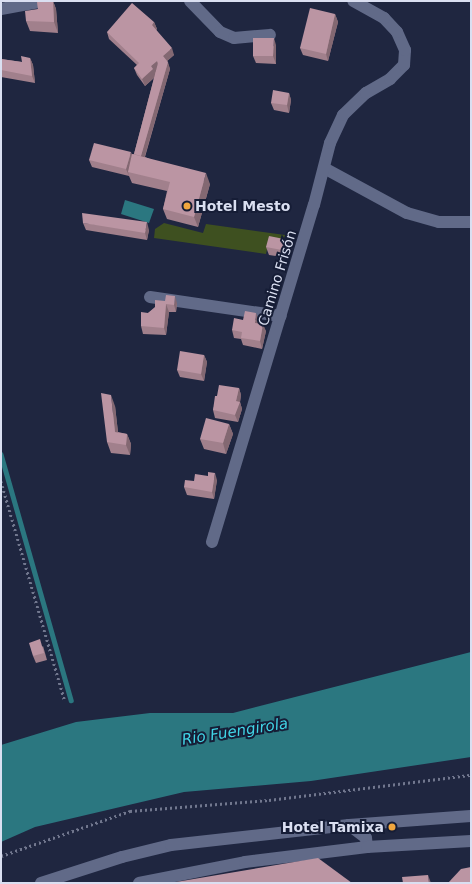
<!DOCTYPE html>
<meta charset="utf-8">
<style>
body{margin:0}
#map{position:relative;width:472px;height:884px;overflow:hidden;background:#1f2640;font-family:"DejaVu Sans",sans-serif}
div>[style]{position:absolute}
.green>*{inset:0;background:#3e5020}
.water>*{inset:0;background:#2b7780}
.stream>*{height:4.5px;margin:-2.25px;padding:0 2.25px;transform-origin:2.25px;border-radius:2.25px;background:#2b7780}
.path>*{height:2.5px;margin-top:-1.25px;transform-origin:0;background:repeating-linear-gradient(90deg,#71778e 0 2px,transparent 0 5px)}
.minor>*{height:12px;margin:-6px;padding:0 6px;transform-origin:6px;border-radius:6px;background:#616a88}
.wall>*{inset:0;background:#a1808c}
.shaded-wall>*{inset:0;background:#836872}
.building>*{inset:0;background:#bb95a3}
.dots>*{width:11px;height:11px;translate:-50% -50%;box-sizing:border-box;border:2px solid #161d36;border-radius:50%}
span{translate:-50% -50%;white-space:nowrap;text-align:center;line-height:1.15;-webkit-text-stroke:4px #161d36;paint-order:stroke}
.poi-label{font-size:14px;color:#dadff1;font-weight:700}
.left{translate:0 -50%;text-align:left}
.right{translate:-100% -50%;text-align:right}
.street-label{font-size:14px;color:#dadff1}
.water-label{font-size:15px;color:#41d5e6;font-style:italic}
.frame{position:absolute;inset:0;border:2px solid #dadff1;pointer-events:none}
</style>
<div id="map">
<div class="green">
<i style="clip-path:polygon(164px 223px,203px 233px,206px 224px,285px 235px,283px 242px,269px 240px,266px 254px,154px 238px,155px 229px)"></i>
</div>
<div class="water">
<i style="clip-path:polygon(125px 200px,154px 209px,149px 223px,121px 214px)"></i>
<i style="clip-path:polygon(471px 652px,471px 757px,311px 781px,184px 792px,35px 827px,1px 842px,1px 745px,76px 722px,150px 713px,233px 713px)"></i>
</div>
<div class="stream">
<i style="left:1px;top:454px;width:256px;rotate:74.1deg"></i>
</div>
<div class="path">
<i style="left:1px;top:481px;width:229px;rotate:73.8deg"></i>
<i style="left:1px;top:856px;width:137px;rotate:-19.2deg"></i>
<i style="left:130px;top:811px;width:139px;rotate:-4.5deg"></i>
<i style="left:269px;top:800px;width:204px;rotate:-7.1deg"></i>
</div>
<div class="minor">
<i style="left:190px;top:1px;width:43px;rotate:45.9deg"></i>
<i style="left:220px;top:32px;width:15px;rotate:23deg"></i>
<i style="left:234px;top:38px;width:36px;rotate:-5deg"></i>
<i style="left:1px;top:9px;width:44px;rotate:-10.5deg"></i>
<i style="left:324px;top:168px;width:94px;rotate:28.5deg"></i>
<i style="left:407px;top:213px;width:33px;rotate:16deg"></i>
<i style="left:439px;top:222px;width:32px"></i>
<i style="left:150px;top:297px;width:132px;rotate:8.3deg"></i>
<i style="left:212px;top:542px;width:352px;rotate:-73.2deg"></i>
<i style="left:314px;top:205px;width:64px;rotate:-75.5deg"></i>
<i style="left:330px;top:143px;width:31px;rotate:-65deg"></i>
<i style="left:343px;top:115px;width:32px;rotate:-44deg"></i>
<i style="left:366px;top:93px;width:28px;rotate:-30deg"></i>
<i style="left:390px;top:79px;width:20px;rotate:-45deg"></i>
<i style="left:404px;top:65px;width:15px;rotate:-86deg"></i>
<i style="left:405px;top:50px;width:20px;rotate:-114deg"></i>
<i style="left:397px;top:32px;width:19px;rotate:-133deg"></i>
<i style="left:384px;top:18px;width:35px;rotate:-151deg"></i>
<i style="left:349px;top:825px;width:21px;rotate:37deg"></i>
<i style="left:366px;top:838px;width:9px;rotate:84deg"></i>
<i style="left:41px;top:883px;width:85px;rotate:-17.8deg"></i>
<i style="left:122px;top:857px;width:50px;rotate:-13.8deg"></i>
<i style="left:171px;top:845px;width:179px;rotate:-6.4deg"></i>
<i style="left:349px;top:825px;width:122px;rotate:-4.2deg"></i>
<i style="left:139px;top:883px;width:108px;rotate:-11.2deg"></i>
<i style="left:245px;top:862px;width:123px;rotate:-7deg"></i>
<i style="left:367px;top:847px;width:104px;rotate:-3.3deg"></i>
</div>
<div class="wall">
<i style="clip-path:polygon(37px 1px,53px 1px,56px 9px,58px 33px,30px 31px,26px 21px,38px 9px)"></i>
<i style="clip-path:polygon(335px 14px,338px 22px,328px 61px,303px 55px,300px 48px)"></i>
<i style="clip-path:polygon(154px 22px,157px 29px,156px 30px,174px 55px,167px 61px,170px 69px,145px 157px,210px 184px,198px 227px,167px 219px,163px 209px,167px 191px,132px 183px,129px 176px,92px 167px,89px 160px,134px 154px,154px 78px,145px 86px,137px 75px,134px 68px,137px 65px,109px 39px,107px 32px)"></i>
<i style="clip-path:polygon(276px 45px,276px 64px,256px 63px,253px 56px)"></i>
<i style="clip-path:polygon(30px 58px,33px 65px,35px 83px,1px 77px,1px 59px,22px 62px)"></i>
<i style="clip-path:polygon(289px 93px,291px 100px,289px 113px,274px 110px,271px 103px)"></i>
<i style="clip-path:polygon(83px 223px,149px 230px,147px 240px,86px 230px)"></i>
<i style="clip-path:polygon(289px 240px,292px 247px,289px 258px,269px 255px,266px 247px)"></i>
<i style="clip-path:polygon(165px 301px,177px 303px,176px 312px,169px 312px,166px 335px,143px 334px,141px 326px,148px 313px)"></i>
<i style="clip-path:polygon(243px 320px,259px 320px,258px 323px,266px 331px,262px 349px,243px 345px,241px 339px,234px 338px,232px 330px)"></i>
<i style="clip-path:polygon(204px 355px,207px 362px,204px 381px,180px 377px,177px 370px)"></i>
<i style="clip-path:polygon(239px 388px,241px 395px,240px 402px,242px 409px,238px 422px,215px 418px,213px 410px,217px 396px)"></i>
<i style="clip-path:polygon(115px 406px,118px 432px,127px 434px,131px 444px,130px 455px,111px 453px,107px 442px)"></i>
<i style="clip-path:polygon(229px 424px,233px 434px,226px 454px,204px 449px,200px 439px)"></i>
<i style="clip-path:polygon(217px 480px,214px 499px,187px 495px,184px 487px,194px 481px)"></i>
<i style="clip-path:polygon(43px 646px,47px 660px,36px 663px,33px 656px)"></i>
</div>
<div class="shaded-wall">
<i style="clip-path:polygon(53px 1px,56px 9px,58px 33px,54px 22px)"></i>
<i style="clip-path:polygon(335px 14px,338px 22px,328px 61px,326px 54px)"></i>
<i style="clip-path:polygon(154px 22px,157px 29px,154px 32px,152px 25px)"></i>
<i style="clip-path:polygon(274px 38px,276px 45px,276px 64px,273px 56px)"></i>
<i style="clip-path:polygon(172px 48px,174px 55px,165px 63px,163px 56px)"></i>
<i style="clip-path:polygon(30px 58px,33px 65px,35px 83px,32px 76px)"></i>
<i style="clip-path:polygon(157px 61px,159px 69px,155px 73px,156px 76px,145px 86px,142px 79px,151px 66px)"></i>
<i style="clip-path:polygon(168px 62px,170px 69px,142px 166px,140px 159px)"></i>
<i style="clip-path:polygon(289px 93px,291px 100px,289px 113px,287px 105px)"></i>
<i style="clip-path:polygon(131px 152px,134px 159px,128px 172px,129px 176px,126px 169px)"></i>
<i style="clip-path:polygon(206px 173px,210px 184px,198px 227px,194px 217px)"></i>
<i style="clip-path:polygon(147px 222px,149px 230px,147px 240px,145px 233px)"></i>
<i style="clip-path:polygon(289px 240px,292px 247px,289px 258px,287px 251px)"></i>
<i style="clip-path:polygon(175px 296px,177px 303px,176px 312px,174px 305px)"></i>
<i style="clip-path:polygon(166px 304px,169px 312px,166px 335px,164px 328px)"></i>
<i style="clip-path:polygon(256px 313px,259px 320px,257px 330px,255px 323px)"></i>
<i style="clip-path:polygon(263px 324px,266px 331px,262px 349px,260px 341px)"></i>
<i style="clip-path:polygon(204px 355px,207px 362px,204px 381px,201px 374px)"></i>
<i style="clip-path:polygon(239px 388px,241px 395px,240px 402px,242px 409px,238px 422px,235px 415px,236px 401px)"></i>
<i style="clip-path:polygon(111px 395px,115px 406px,119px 442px,115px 432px)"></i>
<i style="clip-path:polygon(229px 424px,233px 434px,226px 454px,223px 443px)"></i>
<i style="clip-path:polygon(127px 434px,131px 444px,130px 455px,126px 445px)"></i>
<i style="clip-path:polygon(215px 473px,217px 480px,214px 499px,212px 492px)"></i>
<i style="clip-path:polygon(428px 875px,431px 883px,429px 883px)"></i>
</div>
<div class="building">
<i style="clip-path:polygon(37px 1px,53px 1px,54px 22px,26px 21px,25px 11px,38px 9px)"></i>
<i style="clip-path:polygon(132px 3px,154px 22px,152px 25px,172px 48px,163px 56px,168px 62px,141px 156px,134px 154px,158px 63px,157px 61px,151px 66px,153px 69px,142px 79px,134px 68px,139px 63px,107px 32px)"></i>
<i style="clip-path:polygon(310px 8px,335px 14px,326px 54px,300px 48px)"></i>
<i style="clip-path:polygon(253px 38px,274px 38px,273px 56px,253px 56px)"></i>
<i style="clip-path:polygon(21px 56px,30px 58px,32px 76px,1px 70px,1px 59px,22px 62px)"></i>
<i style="clip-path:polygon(273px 90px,289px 93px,287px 105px,271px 103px)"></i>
<i style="clip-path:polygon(94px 143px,131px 152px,126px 169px,89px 160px)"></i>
<i style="clip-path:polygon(132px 154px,206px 173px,194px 217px,163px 209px,170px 182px,128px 172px)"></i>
<i style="clip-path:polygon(82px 213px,147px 222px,145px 233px,83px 223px)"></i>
<i style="clip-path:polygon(269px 236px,289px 240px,287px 251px,266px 247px)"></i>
<i style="clip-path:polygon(166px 295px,175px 296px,174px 305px,166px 304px,164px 328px,141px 326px,141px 312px,148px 313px,155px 307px,155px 300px,165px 301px)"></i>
<i style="clip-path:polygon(245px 311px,256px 313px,255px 323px,263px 324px,260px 341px,241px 338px,242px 332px,232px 330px,234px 318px,243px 320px)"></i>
<i style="clip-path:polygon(180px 351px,204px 355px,201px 374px,177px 370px)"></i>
<i style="clip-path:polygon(219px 385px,239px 388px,236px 401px,240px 402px,235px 415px,213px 410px,215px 396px,217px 396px)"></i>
<i style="clip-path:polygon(101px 393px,111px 395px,115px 432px,127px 434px,126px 445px,107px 442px)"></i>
<i style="clip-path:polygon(206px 418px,229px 424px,223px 443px,200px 439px)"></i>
<i style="clip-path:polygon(208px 472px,215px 473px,212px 492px,184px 487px,185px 480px,194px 481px,195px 474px,208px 476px)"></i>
<i style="clip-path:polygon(40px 639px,44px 653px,33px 656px,29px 643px)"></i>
<i style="clip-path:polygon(318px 858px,352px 883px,170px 883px)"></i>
<i style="clip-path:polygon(471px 867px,471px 883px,448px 883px,461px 869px)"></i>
<i style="clip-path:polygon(428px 875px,429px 883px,403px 883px,402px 877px)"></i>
</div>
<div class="dots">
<i style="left:187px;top:206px;background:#f0a63e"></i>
<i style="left:392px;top:827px;background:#f0a63e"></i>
</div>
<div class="poi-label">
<span class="left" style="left:195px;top:206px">Hotel Mesto</span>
<span class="right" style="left:384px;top:827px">Hotel Tamixa</span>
</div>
<div class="street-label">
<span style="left:277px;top:278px;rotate:-73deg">Camino Frisón</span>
</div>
<div class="water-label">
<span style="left:235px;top:732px;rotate:-9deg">Rio Fuengirola</span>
</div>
<div class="frame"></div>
</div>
